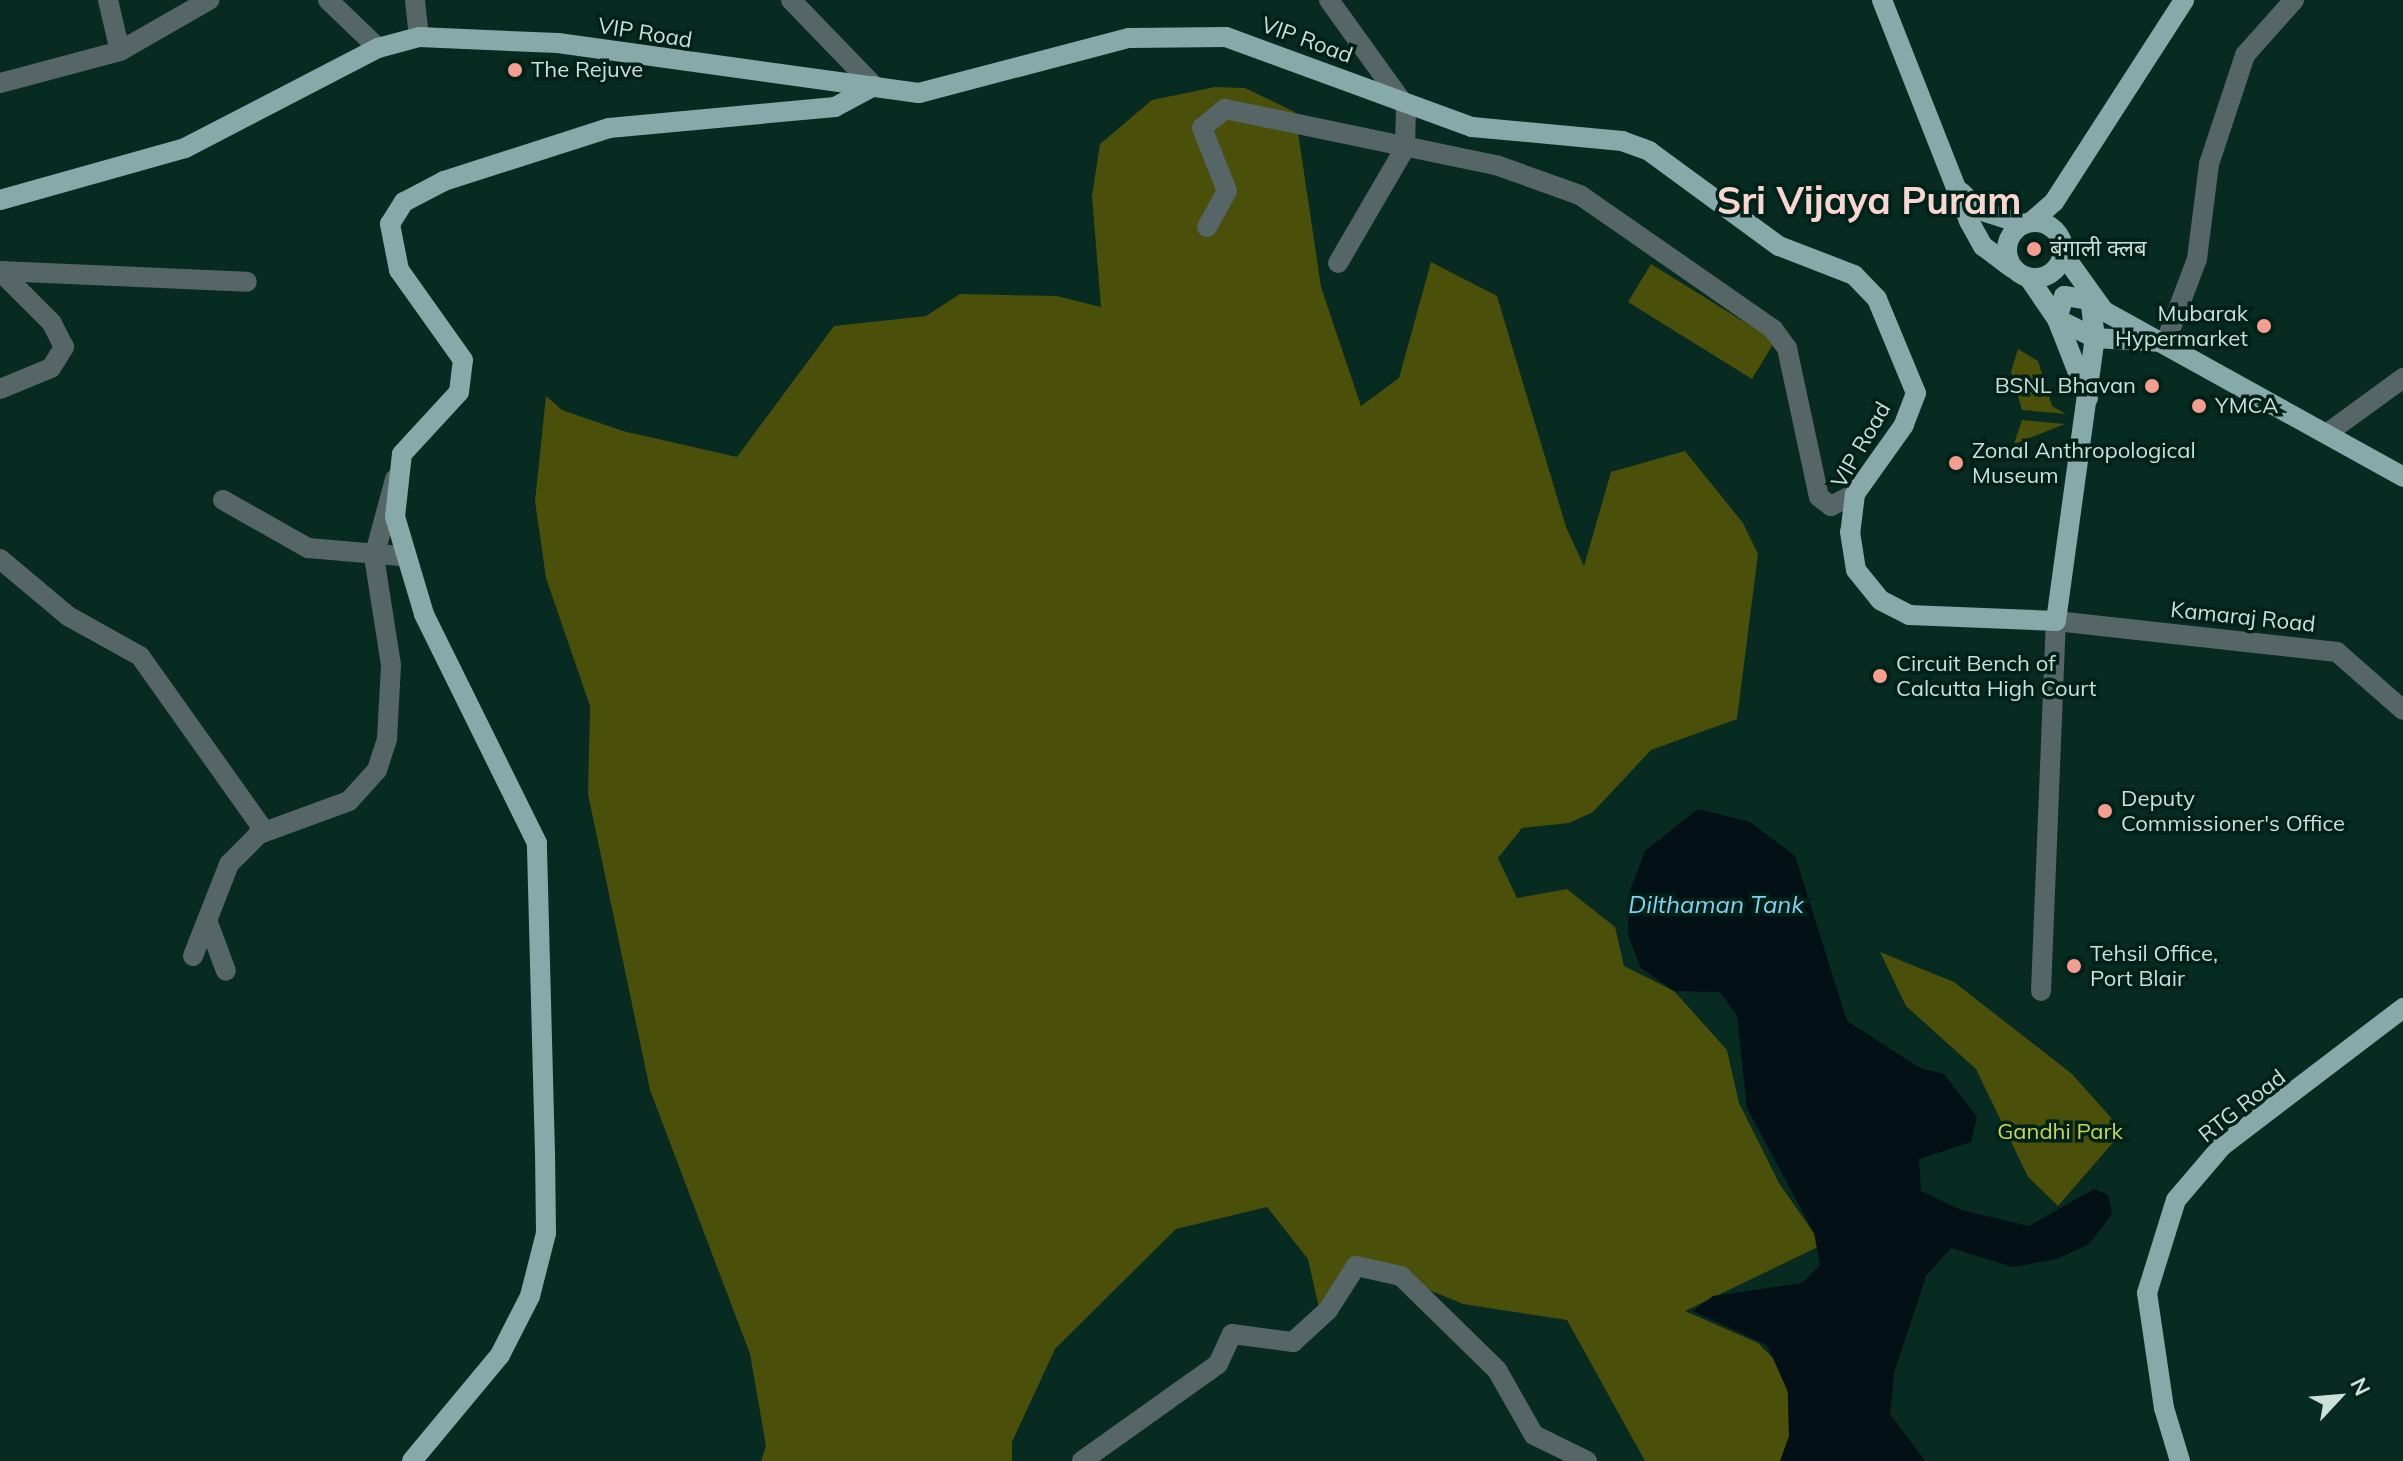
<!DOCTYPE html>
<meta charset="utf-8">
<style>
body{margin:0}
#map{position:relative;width:2403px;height:1461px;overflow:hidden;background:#072a21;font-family:Mulish,"Noto Sans Devanagari",sans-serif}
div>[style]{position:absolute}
.green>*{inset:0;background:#4a4f0a}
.water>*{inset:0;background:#031016}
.minor>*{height:20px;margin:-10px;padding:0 10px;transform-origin:10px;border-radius:10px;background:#566667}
.major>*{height:20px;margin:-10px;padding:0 10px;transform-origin:10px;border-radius:10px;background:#87a9aa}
.major>.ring{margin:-10px;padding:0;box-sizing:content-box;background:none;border:20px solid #87a9aa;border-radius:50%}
.dots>*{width:22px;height:22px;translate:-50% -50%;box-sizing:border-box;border:4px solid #002117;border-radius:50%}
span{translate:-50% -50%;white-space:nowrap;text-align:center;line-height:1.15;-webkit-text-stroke:7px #002117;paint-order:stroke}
.street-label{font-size:22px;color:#ccdfd8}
.poi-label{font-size:22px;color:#ccdfd8}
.left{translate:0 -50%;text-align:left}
.right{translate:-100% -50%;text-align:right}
.park-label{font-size:22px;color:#c9d557}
.water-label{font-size:24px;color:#84d2f3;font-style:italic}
.town-label{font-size:38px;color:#f9d6d0;font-weight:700}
.north{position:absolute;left:2299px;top:1357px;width:80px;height:80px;-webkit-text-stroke:6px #002117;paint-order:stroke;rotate:64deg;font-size:22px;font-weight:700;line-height:32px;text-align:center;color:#ccdfd8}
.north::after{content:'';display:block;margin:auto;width:28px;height:36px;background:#ccdfd8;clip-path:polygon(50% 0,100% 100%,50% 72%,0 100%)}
</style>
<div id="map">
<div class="green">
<i style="clip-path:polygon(1215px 87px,1245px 88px,1295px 112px,1321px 287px,1361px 406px,1399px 378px,1431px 262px,1497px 296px,1566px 527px,1584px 566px,1611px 472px,1685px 451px,1743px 523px,1758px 554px,1737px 719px,1651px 750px,1593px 812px,1569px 823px,1522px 828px,1498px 858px,1517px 898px,1567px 889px,1615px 927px,1624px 966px,1674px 991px,1727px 1050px,1739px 1103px,1779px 1183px,1822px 1245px,1685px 1311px,1758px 1343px,1787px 1372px,1790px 1461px,1645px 1461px,1567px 1320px,1463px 1304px,1357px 1260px,1319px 1308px,1308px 1259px,1267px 1207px,1176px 1229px,1055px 1349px,1012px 1442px,1012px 1461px,761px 1461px,766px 1446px,750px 1354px,650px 1090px,588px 794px,590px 706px,546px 578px,535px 501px,546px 396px,562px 410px,623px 431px,737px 457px,834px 326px,926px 316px,960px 294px,1057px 296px,1101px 307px,1092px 196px,1100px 144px,1152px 100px)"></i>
<i style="clip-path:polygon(1651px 264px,1775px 341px,1752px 379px,1628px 302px)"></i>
<i style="clip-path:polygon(2018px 349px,2038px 361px,2052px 406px,2066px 414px,2022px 410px,2011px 372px)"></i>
<i style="clip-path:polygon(2022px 420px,2065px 424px,2014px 444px)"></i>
<i style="clip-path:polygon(1880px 952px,1954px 982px,2072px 1074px,2123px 1131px,2058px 1206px,2028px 1177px,1976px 1069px,1906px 1006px)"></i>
</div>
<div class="water">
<i style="clip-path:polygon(1698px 809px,1750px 822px,1795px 856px,1847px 1021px,1920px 1068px,1944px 1074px,1977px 1117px,1971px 1142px,1919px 1159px,1921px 1191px,1961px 1210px,2029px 1226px,2094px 1189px,2108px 1195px,2112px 1214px,2089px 1244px,2057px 1259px,2013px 1267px,1951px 1248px,1926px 1276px,1894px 1373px,1890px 1414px,1925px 1461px,1780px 1461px,1789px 1436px,1788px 1392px,1767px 1345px,1693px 1311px,1713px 1296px,1802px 1283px,1820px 1265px,1814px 1233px,1747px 1108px,1737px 1016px,1720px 992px,1674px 991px,1641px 968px,1628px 935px,1629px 893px,1645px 851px)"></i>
</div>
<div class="minor">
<i style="left:108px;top:0;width:52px;rotate:76.8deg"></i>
<i style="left:328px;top:0;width:69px;rotate:43.8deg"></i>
<i style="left:415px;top:0;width:37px;rotate:84deg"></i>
<i style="left:791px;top:0;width:120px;rotate:46deg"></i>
<i style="left:1329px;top:0;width:132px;rotate:54.3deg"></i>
<i style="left:1406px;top:107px;width:41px;rotate:91.4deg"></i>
<i style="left:1405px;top:148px;width:133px;rotate:120.2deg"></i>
<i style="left:0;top:83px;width:124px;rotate:-14.9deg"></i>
<i style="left:120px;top:51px;width:103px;rotate:-29.8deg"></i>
<i style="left:1207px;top:227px;width:41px;rotate:-60.9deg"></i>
<i style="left:1227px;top:191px;width:68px;rotate:-111.6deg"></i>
<i style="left:1202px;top:128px;width:30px;rotate:-40deg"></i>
<i style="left:1225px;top:109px;width:277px;rotate:11.7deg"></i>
<i style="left:1496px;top:165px;width:89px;rotate:19.7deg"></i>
<i style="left:1580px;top:195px;width:235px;rotate:34.8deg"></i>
<i style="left:1773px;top:329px;width:24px;rotate:54deg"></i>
<i style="left:1787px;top:348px;width:152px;rotate:77.9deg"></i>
<i style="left:1819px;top:497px;width:15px;rotate:37deg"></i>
<i style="left:1831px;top:506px;width:27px;rotate:-27deg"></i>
<i style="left:0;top:271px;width:247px;rotate:2.5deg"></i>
<i style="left:2166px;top:341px;width:88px;rotate:-69.3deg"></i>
<i style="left:2197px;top:259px;width:96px;rotate:-82.8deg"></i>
<i style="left:2209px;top:164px;width:115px;rotate:-71.7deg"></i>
<i style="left:2245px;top:55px;width:74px;rotate:-48.3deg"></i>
<i style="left:0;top:389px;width:55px;rotate:-22.4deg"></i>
<i style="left:51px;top:368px;width:25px;rotate:-58deg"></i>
<i style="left:64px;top:347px;width:27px;rotate:-117deg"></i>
<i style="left:52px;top:323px;width:72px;rotate:-135deg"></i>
<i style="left:2329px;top:432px;width:92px;rotate:-36.1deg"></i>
<i style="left:223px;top:500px;width:98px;rotate:29.5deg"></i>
<i style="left:308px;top:548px;width:93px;rotate:4.9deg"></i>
<i style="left:0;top:559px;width:89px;rotate:40deg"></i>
<i style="left:68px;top:616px;width:82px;rotate:29.1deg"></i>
<i style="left:140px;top:656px;width:207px;rotate:54.6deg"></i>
<i style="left:260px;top:825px;width:9px;rotate:96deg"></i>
<i style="left:207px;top:920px;width:54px;rotate:69.6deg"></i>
<i style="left:193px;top:956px;width:99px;rotate:-68.6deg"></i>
<i style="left:229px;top:864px;width:42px;rotate:-45deg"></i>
<i style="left:259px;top:834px;width:96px;rotate:-20.1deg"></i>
<i style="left:349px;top:801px;width:42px;rotate:-47.9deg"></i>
<i style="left:377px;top:770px;width:33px;rotate:-72deg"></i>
<i style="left:387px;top:739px;width:74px;rotate:-86.9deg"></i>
<i style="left:391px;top:665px;width:109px;rotate:-98.9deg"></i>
<i style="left:374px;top:557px;width:81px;rotate:-74.9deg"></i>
<i style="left:2041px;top:991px;width:370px;rotate:-87.7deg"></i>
<i style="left:2056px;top:621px;width:283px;rotate:6.3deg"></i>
<i style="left:2337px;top:652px;width:88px;rotate:41.3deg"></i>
<i style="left:1082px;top:1461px;width:167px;rotate:-35.5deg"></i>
<i style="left:1218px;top:1364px;width:33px;rotate:-65deg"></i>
<i style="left:1232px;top:1334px;width:62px;rotate:7.5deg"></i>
<i style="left:1293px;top:1342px;width:47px;rotate:-42.4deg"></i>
<i style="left:1328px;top:1310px;width:52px;rotate:-57.5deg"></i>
<i style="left:1356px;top:1266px;width:46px;rotate:12.5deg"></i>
<i style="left:1401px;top:1276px;width:134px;rotate:44.4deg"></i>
<i style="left:1497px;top:1370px;width:75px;rotate:60.4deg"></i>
<i style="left:1534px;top:1435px;width:59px;rotate:26.1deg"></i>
</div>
<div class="major">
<i style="left:1882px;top:0;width:238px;rotate:68.5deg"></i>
<i style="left:1969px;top:221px;width:29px;rotate:61deg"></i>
<i style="left:1983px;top:246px;width:36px;rotate:37deg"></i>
<i style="left:1961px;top:192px;width:25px;rotate:45deg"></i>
<i style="left:1979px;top:210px;width:46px;rotate:17.7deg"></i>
<i style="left:0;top:200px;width:192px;rotate:-15.7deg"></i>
<i style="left:185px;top:148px;width:217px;rotate:-27.4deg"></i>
<i style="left:378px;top:48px;width:42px;rotate:-15deg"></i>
<i style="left:419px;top:37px;width:139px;rotate:2.5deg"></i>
<i style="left:558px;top:43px;width:364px;rotate:7.9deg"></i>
<i style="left:919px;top:93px;width:217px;rotate:-14.7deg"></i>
<i style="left:1129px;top:38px;width:97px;rotate:-0.6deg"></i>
<i style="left:1226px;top:37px;width:262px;rotate:20.1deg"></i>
<i style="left:1472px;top:127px;width:151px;rotate:5.3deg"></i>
<i style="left:1622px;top:141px;width:29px;rotate:20deg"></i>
<i style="left:1649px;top:151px;width:161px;rotate:36.2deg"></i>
<i style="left:1779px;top:246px;width:80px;rotate:21.1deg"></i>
<i style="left:1854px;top:275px;width:33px;rotate:46deg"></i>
<i style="left:1877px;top:299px;width:102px;rotate:67.5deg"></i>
<i style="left:1916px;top:393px;width:34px;rotate:111deg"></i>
<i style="left:1904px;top:425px;width:85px;rotate:125.4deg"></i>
<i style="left:1855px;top:494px;width:38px;rotate:97deg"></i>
<i style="left:1850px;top:532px;width:38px;rotate:81deg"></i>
<i style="left:1856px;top:570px;width:38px;rotate:51deg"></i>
<i style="left:1880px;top:600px;width:33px;rotate:27deg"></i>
<i style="left:1909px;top:615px;width:147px;rotate:2.3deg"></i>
<i style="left:2056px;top:621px;width:286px;rotate:-82.2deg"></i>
<i style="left:2095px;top:338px;width:38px;rotate:-97deg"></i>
<i style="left:2090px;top:300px;width:26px;rotate:-171deg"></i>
<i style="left:2064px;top:296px;width:24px;rotate:107deg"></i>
<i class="ring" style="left:2007px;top:222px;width:36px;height:36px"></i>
<i style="left:2031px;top:222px;width:30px;rotate:-41deg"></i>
<i style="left:2054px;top:202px;width:240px;rotate:-57.2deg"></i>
<i style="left:2063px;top:254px;width:70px;rotate:54.3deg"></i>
<i style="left:2104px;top:311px;width:342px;rotate:29deg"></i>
<i style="left:2029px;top:278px;width:50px;rotate:55.7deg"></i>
<i style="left:2057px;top:319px;width:85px;rotate:68.6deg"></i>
<i style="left:2057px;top:319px;width:42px;rotate:26.6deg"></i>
<i style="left:2095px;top:338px;width:67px;rotate:3.4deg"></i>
<i style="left:412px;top:1461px;width:138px;rotate:-50.3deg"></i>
<i style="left:500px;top:1355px;width:66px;rotate:-63deg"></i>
<i style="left:530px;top:1296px;width:65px;rotate:-75.7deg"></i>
<i style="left:546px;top:1233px;width:79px;rotate:-90.7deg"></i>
<i style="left:545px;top:1154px;width:311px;rotate:-91.5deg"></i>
<i style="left:537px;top:843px;width:255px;rotate:-116.3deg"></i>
<i style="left:424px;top:614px;width:101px;rotate:-106.6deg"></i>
<i style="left:395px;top:517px;width:63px;rotate:-83.7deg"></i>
<i style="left:402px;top:454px;width:84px;rotate:-47.4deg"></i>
<i style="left:459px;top:392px;width:32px;rotate:-83deg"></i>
<i style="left:463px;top:360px;width:110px;rotate:-125.4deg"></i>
<i style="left:399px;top:270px;width:47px;rotate:-101.1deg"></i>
<i style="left:390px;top:224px;width:26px;rotate:-58deg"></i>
<i style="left:404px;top:202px;width:45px;rotate:-27.7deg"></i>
<i style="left:444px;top:181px;width:173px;rotate:-17.8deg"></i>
<i style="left:609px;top:128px;width:227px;rotate:-5.3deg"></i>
<i style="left:835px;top:107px;width:44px;rotate:-28.3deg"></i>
<i style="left:2180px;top:1461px;width:55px;rotate:-106.8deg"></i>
<i style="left:2164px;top:1408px;width:116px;rotate:-98.4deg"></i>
<i style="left:2147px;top:1293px;width:97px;rotate:-72.7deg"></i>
<i style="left:2176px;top:1200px;width:71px;rotate:-49.6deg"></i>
<i style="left:2222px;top:1146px;width:228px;rotate:-37.3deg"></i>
</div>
<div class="dots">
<i style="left:515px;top:70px;background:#f59d8f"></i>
<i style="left:2034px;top:249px;background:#f59d8f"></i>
<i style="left:2264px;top:326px;background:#f59d8f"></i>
<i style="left:2152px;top:386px;background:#f59d8f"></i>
<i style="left:2199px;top:406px;background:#f59d8f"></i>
<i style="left:1956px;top:463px;background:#f59d8f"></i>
<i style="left:1880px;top:676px;background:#f59d8f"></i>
<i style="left:2105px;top:811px;background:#f59d8f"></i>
<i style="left:2074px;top:966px;background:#f59d8f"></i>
</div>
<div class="street-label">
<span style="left:645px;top:33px;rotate:9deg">VIP Road</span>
<span style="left:1307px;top:40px;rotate:20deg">VIP Road</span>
<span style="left:1861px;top:445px;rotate:-60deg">VIP Road</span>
<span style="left:2243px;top:617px;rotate:6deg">Kamaraj Road</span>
<span style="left:2242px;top:1106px;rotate:-38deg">RTG Road</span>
</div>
<div class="poi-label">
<span class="left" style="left:531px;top:70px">The Rejuve</span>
<span class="left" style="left:2050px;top:249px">बंगाली क्लब</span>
<span class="right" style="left:2248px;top:326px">Mubarak<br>Hypermarket</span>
<span class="right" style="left:2136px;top:386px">BSNL Bhavan</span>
<span class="left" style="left:2215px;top:406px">YMCA</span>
<span class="left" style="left:1972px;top:463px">Zonal Anthropological<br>Museum</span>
<span class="left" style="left:1896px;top:676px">Circuit Bench of<br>Calcutta High Court</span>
<span class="left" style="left:2121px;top:811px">Deputy<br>Commissioner's Office</span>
<span class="left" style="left:2090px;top:966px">Tehsil Office,<br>Port Blair</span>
</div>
<div class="park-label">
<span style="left:2060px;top:1132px">Gandhi Park</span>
</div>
<div class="water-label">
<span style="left:1716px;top:905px">Dilthaman Tank</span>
</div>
<div class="town-label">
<span style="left:1869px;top:201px">Sri Vijaya Puram</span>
</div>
<div class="north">N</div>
</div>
